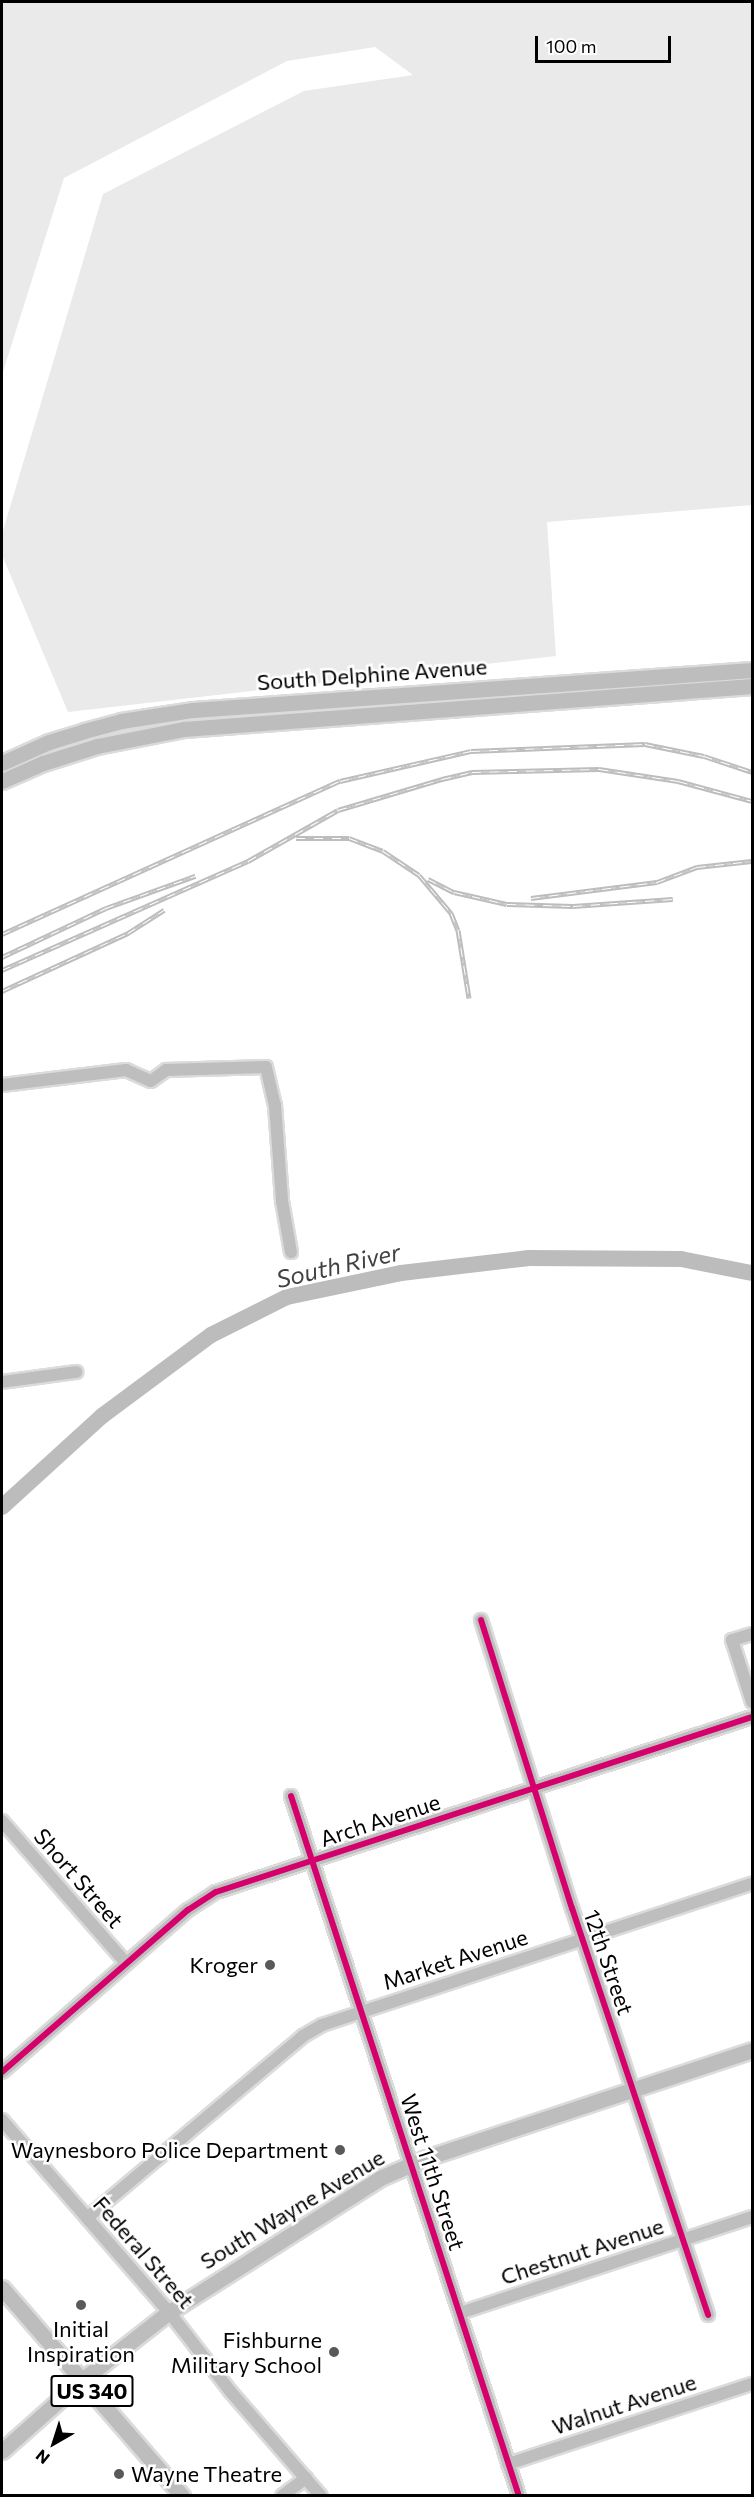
<!DOCTYPE html>
<style>
body{margin:0}
#map{position:relative;width:754px;height:2497px;overflow:hidden;background:#fff;font-family:Commissioner,sans-serif}
div>[style]{position:absolute}
.green>*{inset:0;background:#eaeaea}
.river>*{height:16px;margin:-8px;padding:0 8px;transform-origin:8px;border-radius:8px;background:#bcbcbc}
.roads{filter:drop-shadow(2px 0 #dbdbdb) drop-shadow(-2px 0 #dbdbdb) drop-shadow(0 2px #dbdbdb) drop-shadow(0 -2px #dbdbdb)}
.minor>*{height:12px;margin:-6px;padding:0 6px;transform-origin:6px;border-radius:6px;background:#bebebe}
.major>*{height:15px;margin:-7.5px;padding:0 7.5px;transform-origin:7.5px;border-radius:7.5px;background:#bdbdbd}
.rail>*{height:5px;margin-top:-2.5px;transform-origin:0;background:repeating-linear-gradient(90deg,#fff 0 9px,#bdbdbd 0 18px);box-sizing:border-box;border-block:2px solid #bdbdbd}
.cycleway>*{height:6px;margin:-3px;padding:0 3px;transform-origin:3px;border-radius:3px;background:#d6006c}
.dots>*{width:16px;height:16px;translate:-50% -50%;box-sizing:border-box;border:3px solid #fff;border-radius:50%}
span{translate:-50% -50%;white-space:nowrap;text-align:center;line-height:1.15;-webkit-text-stroke:5px #fff;paint-order:stroke}
.shield-label span{padding:2px 4px;background:#fff;border:2px solid;border-radius:4px;-webkit-text-stroke-width:0}
.shield-label{font-size:21px;color:#000;font-weight:700}
.street-label{font-size:22px;color:#000}
.poi-label{font-size:22px;color:#000}
.right{translate:-100% -50%;text-align:right}
.left{translate:0 -50%;text-align:left}
.water-label{font-size:24px;color:#414141;font-style:italic}
.frame{position:absolute;inset:0;border:3px solid #000;pointer-events:none}
.north{position:absolute;left:24px;top:2413px;width:60px;height:60px;-webkit-text-stroke:4px #fff;paint-order:stroke;rotate:219deg;font-size:16px;font-weight:700;line-height:24px;text-align:center;color:#000}
.north::after{content:'';display:block;margin:auto;width:21px;height:27px;background:#000;clip-path:polygon(50% 0,100% 100%,50% 72%,0 100%)}
.scale{position:absolute;left:535px;top:36px;width:136px;height:27px;box-sizing:border-box;border:3px solid #000;border-top:0;padding-left:8px;font-size:18px;line-height:21px;white-space:nowrap;color:#000;-webkit-text-stroke:4px #fff;paint-order:stroke}
</style>
<div id="map">
<div class="green">
<i style="clip-path:polygon(2px 2px,752px 2px,752px 505px,547px 522px,556px 656px,68px 712px,2px 555px,2px 534px,103px 194px,304px 91px,413px 75px,375px 47px,287px 61px,64px 178px,2px 375px)"></i>
</div>
<div class="river">
<i style="left:2px;top:1507px;width:135px;rotate:-42.3deg"></i>
<i style="left:102px;top:1416px;width:136px;rotate:-36.6deg"></i>
<i style="left:211px;top:1335px;width:85px;rotate:-26.6deg"></i>
<i style="left:287px;top:1297px;width:116px;rotate:-11.9deg"></i>
<i style="left:401px;top:1273px;width:129px;rotate:-6.7deg"></i>
<i style="left:529px;top:1258px;width:152px;rotate:0.4deg"></i>
<i style="left:681px;top:1259px;width:72px;rotate:11.2deg"></i>
</div>
<div class="roads">
<div class="minor">
<i style="left:2px;top:1085px;width:125px;rotate:-6.9deg"></i>
<i style="left:126px;top:1070px;width:27px;rotate:24deg"></i>
<i style="left:151px;top:1081px;width:19px;rotate:-36deg"></i>
<i style="left:166px;top:1070px;width:100px;rotate:-1.7deg"></i>
<i style="left:266px;top:1067px;width:39px;rotate:77deg"></i>
<i style="left:275px;top:1105px;width:96px;rotate:85.8deg"></i>
<i style="left:282px;top:1201px;width:52px;rotate:80deg"></i>
<i style="left:2px;top:1382px;width:75px;rotate:-7.7deg"></i>
<i style="left:481px;top:1620px;width:302px;rotate:72.5deg"></i>
<i style="left:572px;top:1908px;width:429px;rotate:71.5deg"></i>
<i style="left:752px;top:1634px;width:21px;rotate:163deg"></i>
<i style="left:732px;top:1640px;width:65px;rotate:72.1deg"></i>
<i style="left:291px;top:1796px;width:736px;rotate:71.96deg"></i>
<i style="left:2px;top:1821px;width:189px;rotate:48.9deg"></i>
<i style="left:2px;top:2072px;width:247px;rotate:-41.1deg"></i>
<i style="left:188px;top:1910px;width:33px;rotate:-33deg"></i>
<i style="left:216px;top:1892px;width:564px;rotate:-18.08deg"></i>
<i style="left:2px;top:2120px;width:254px;rotate:49deg"></i>
<i style="left:169px;top:2312px;width:100px;rotate:52.3deg"></i>
<i style="left:230px;top:2391px;width:139px;rotate:49.1deg"></i>
<i style="left:87px;top:2218px;width:282px;rotate:-40.1deg"></i>
<i style="left:303px;top:2036px;width:22px;rotate:-30deg"></i>
<i style="left:322px;top:2025px;width:453px;rotate:-18.2deg"></i>
<i style="left:460px;top:2313px;width:307px;rotate:-18.2deg"></i>
<i style="left:508px;top:2464px;width:257px;rotate:-18.2deg"></i>
<i style="left:282px;top:2496px;width:30px;rotate:-37deg"></i>
</div>
<div class="major">
<i style="left:2px;top:763px;width:51px;rotate:-24.1deg"></i>
<i style="left:49px;top:742px;width:37px;rotate:-17deg"></i>
<i style="left:84px;top:731px;width:38px;rotate:-15deg"></i>
<i style="left:121px;top:721px;width:73px;rotate:-8.7deg"></i>
<i style="left:193px;top:710px;width:560px;rotate:-4.09deg"></i>
<i style="left:2px;top:781px;width:45px;rotate:-23.7deg"></i>
<i style="left:43px;top:763px;width:57px;rotate:-17.5deg"></i>
<i style="left:97px;top:746px;width:89px;rotate:-11.1deg"></i>
<i style="left:184px;top:729px;width:570px;rotate:-4.33deg"></i>
<i style="left:2px;top:2288px;width:275px;rotate:49.1deg"></i>
<i style="left:2px;top:2451px;width:107px;rotate:-41.6deg"></i>
<i style="left:82px;top:2380px;width:110px;rotate:-38deg"></i>
<i style="left:169px;top:2312px;width:250px;rotate:-32.4deg"></i>
<i style="left:380px;top:2178px;width:50px;rotate:-23.5deg"></i>
<i style="left:426px;top:2158px;width:343px;rotate:-18.3deg"></i>
</div>
</div>
<div class="rail">
<i style="left:296px;top:838px;width:53px"></i>
<i style="left:349px;top:838px;width:36px;rotate:21deg"></i>
<i style="left:383px;top:851px;width:43px;rotate:33.7deg"></i>
<i style="left:419px;top:875px;width:50px;rotate:49.9deg"></i>
<i style="left:451px;top:913px;width:18px;rotate:68deg"></i>
<i style="left:458px;top:930px;width:69px;rotate:80.8deg"></i>
<i style="left:428px;top:879px;width:29px;rotate:27deg"></i>
<i style="left:454px;top:892px;width:54px;rotate:12.8deg"></i>
<i style="left:507px;top:904px;width:66px;rotate:1.7deg"></i>
<i style="left:573px;top:906px;width:100px;rotate:-4deg"></i>
<i style="left:531px;top:898px;width:127px;rotate:-7.2deg"></i>
<i style="left:657px;top:882px;width:43px;rotate:-20.6deg"></i>
<i style="left:697px;top:867px;width:55px;rotate:-6.2deg"></i>
<i style="left:2px;top:934px;width:371px;rotate:-24.4deg"></i>
<i style="left:340px;top:781px;width:134px;rotate:-12.9deg"></i>
<i style="left:471px;top:751px;width:174px;rotate:-2.3deg"></i>
<i style="left:645px;top:744px;width:60px;rotate:11.5deg"></i>
<i style="left:704px;top:756px;width:51px;rotate:18.4deg"></i>
<i style="left:2px;top:957px;width:115px;rotate:-25.2deg"></i>
<i style="left:106px;top:908px;width:95px;rotate:-19.8deg"></i>
<i style="left:2px;top:970px;width:269px;rotate:-23.9deg"></i>
<i style="left:248px;top:861px;width:103px;rotate:-29.5deg"></i>
<i style="left:338px;top:810px;width:109px;rotate:-16.6deg"></i>
<i style="left:442px;top:779px;width:31px;rotate:-13deg"></i>
<i style="left:472px;top:772px;width:127px;rotate:-1.4deg"></i>
<i style="left:599px;top:769px;width:80px;rotate:8.6deg"></i>
<i style="left:678px;top:781px;width:77px;rotate:15.1deg"></i>
<i style="left:2px;top:991px;width:139px;rotate:-24.7deg"></i>
<i style="left:128px;top:933px;width:43px;rotate:-32.6deg"></i>
</div>
<div class="cycleway">
<i style="left:481px;top:1620px;width:302px;rotate:72.5deg"></i>
<i style="left:572px;top:1908px;width:429px;rotate:71.5deg"></i>
<i style="left:291px;top:1796px;width:736px;rotate:71.96deg"></i>
<i style="left:2px;top:2072px;width:247px;rotate:-41.1deg"></i>
<i style="left:188px;top:1910px;width:33px;rotate:-33deg"></i>
<i style="left:216px;top:1892px;width:564px;rotate:-18.08deg"></i>
</div>
<div class="dots">
<i style="left:270px;top:1965px;background:#595959"></i>
<i style="left:340px;top:2150px;background:#595959"></i>
<i style="left:81px;top:2305px;background:#595959"></i>
<i style="left:334px;top:2352px;background:#595959"></i>
<i style="left:119px;top:2474px;background:#595959"></i>
</div>
<div class="shield-label">
<span style="left:92px;top:2391px">US 340</span>
</div>
<div class="street-label">
<span style="left:372px;top:674px;rotate:-4deg">South Delphine Avenue</span>
<span style="left:380px;top:1820px;rotate:-18deg">Arch Avenue</span>
<span style="left:79px;top:1878px;rotate:49deg">Short Street</span>
<span style="left:455px;top:1959px;rotate:-18deg">Market Avenue</span>
<span style="left:609px;top:1962px;rotate:71deg">12th Street</span>
<span style="left:433px;top:2172px;rotate:72deg">West 11th Street</span>
<span style="left:292px;top:2209px;rotate:-31deg">South Wayne Avenue</span>
<span style="left:582px;top:2251px;rotate:-18deg">Chestnut Avenue</span>
<span style="left:144px;top:2252px;rotate:49deg">Federal Street</span>
<span style="left:624px;top:2404px;rotate:-18deg">Walnut Avenue</span>
</div>
<div class="poi-label">
<span class="right" style="left:258px;top:1965px">Kroger</span>
<span class="right" style="left:328px;top:2150px">Waynesboro Police Department</span>
<span style="left:81px;top:2341px">Initial<br>Inspiration</span>
<span class="right" style="left:322px;top:2352px">Fishburne<br>Military School</span>
<span class="left" style="left:131px;top:2474px">Wayne Theatre</span>
</div>
<div class="water-label">
<span style="left:338px;top:1265px;rotate:-13deg">South River</span>
</div>
<div class="frame"></div>
<div class="north">N</div>
<div class="scale">100 m</div>
</div>
